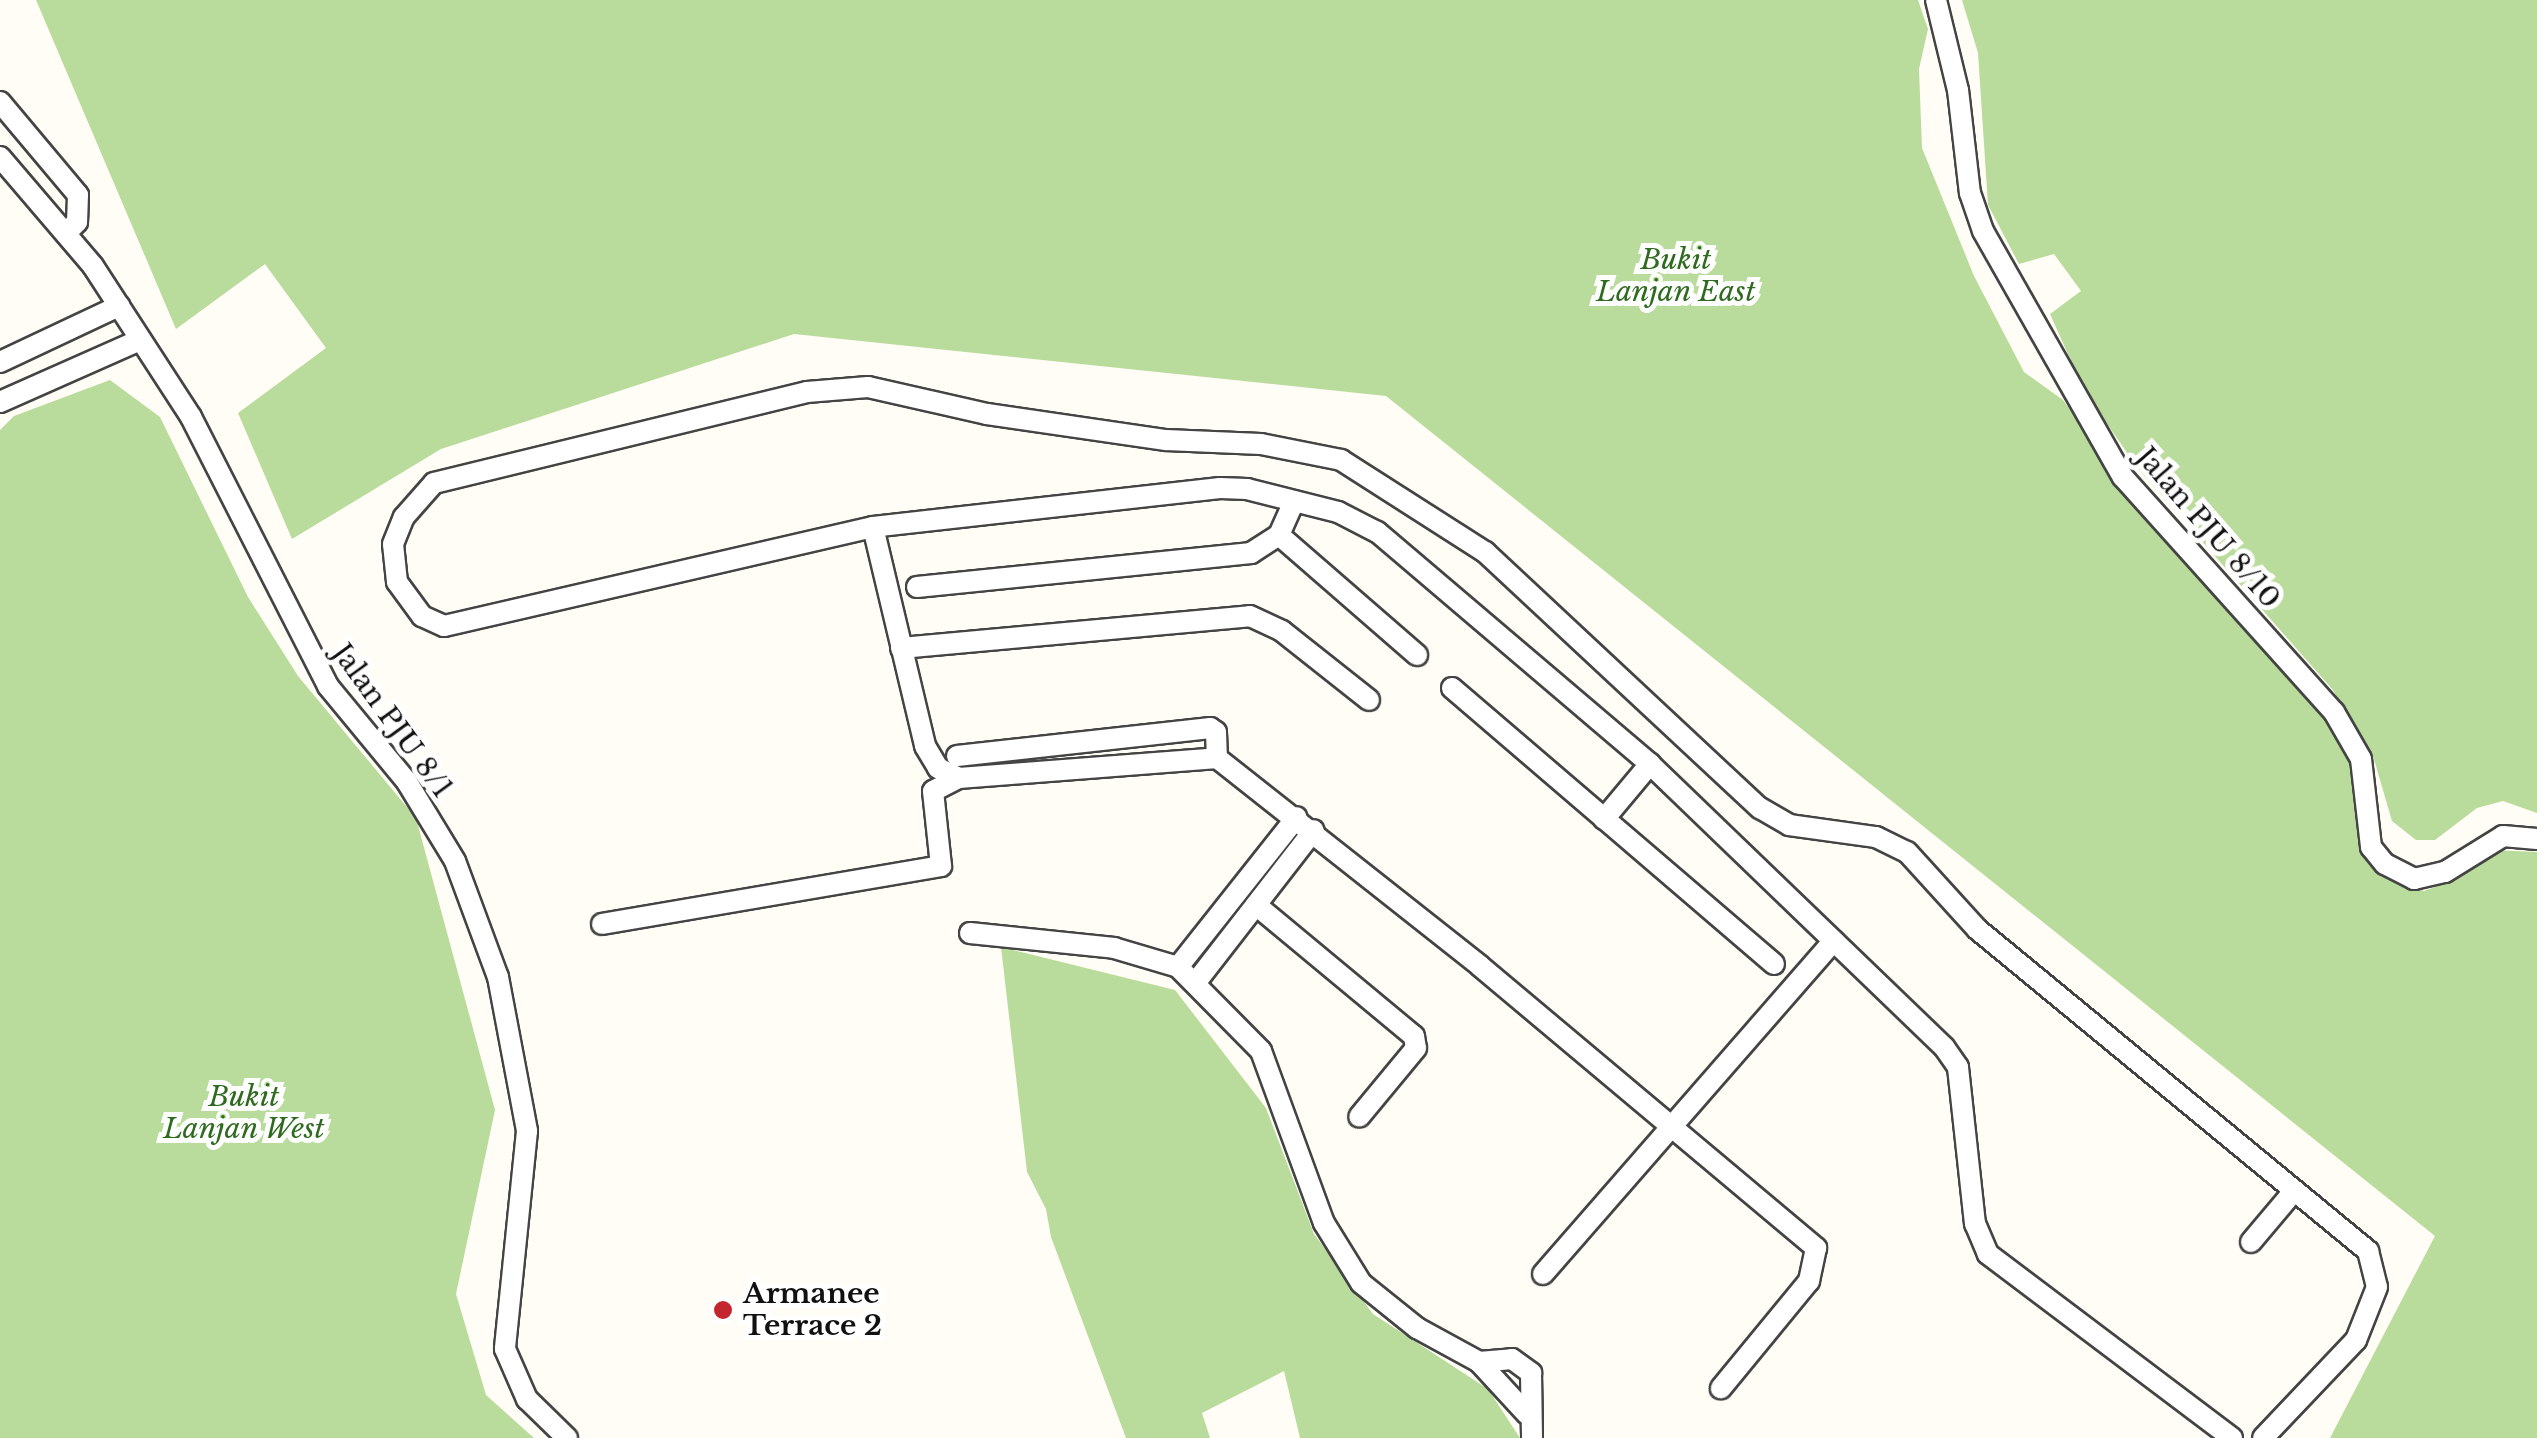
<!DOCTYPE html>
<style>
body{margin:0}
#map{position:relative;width:2537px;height:1438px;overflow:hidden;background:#fffdf5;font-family:"Libre Baskerville",serif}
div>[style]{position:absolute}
.forest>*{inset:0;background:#b9dc9c}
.roads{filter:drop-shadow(2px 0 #444) drop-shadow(-2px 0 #444) drop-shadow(0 2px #444) drop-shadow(0 -2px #444)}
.street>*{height:20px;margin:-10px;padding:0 10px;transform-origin:10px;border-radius:10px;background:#fff}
.dots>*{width:28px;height:28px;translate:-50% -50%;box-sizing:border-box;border:5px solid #fff;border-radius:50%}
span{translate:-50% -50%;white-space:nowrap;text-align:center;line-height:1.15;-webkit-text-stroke:10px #fff;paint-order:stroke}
.park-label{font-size:28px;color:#2f6b1f;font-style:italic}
.street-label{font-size:28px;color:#111}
.poi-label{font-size:28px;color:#111;font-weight:700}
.left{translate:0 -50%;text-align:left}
</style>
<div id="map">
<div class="forest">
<i style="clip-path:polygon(36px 0,1918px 0,1928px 29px,1919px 69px,1922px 148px,1974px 276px,2024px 372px,2063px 400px,2145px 516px,2348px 747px,2364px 845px,2392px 878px,2424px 891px,2459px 878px,2491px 850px,2537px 852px,2537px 1438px,2330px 1438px,2435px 1236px,1386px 396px,794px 334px,441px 449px,292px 539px,238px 413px,326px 348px,265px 264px,176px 329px)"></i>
<i style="clip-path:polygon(1962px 0,2537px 0,2537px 813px,2503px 801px,2477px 808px,2435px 840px,2416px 840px,2392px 821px,2373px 756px,2333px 690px,2139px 470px,2085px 392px,2050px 314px,2081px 291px,2054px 254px,2019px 264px,1988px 205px,1978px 53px)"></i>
<i style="clip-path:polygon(110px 380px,160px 417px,248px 597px,298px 676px,416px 818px,495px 1110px,456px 1294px,486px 1395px,534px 1438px,0 1438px,0 430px,14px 416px)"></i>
<i style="clip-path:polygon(1001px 947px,1175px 990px,1266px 1108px,1314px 1234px,1373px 1314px,1488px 1389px,1520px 1438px,1300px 1438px,1284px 1371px,1202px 1413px,1210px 1438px,1126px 1438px,1051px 1237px,1046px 1209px,1027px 1172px)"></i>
</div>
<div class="roads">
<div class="street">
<i style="left:1936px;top:0;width:93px;rotate:76.3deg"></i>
<i style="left:1958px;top:90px;width:104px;rotate:83.4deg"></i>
<i style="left:1970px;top:193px;width:40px;rotate:71.1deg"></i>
<i style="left:1983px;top:231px;width:283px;rotate:60.4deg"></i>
<i style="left:2123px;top:477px;width:316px;rotate:48.1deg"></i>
<i style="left:2334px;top:712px;width:54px;rotate:60.1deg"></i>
<i style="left:2361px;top:759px;width:89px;rotate:83.5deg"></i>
<i style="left:2371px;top:847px;width:22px;rotate:51deg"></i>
<i style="left:2385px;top:864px;width:33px;rotate:27deg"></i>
<i style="left:2414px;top:879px;width:32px;rotate:-13deg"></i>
<i style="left:2445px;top:872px;width:68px;rotate:-31.8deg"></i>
<i style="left:2503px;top:836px;width:34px;rotate:5deg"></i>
<i style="left:0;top:102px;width:121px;rotate:50deg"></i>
<i style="left:78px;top:195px;width:27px;rotate:92deg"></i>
<i style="left:77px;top:222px;width:16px;rotate:135deg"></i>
<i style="left:0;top:157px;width:143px;rotate:49.5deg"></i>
<i style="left:93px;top:266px;width:180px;rotate:57deg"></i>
<i style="left:191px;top:417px;width:302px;rotate:63deg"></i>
<i style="left:328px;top:686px;width:124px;rotate:50.5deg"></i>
<i style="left:407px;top:782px;width:92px;rotate:58.7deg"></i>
<i style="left:455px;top:861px;width:124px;rotate:69.7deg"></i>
<i style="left:498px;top:977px;width:157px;rotate:79.3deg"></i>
<i style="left:527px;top:1131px;width:219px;rotate:95.8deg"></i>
<i style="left:505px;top:1349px;width:55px;rotate:66.3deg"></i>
<i style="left:527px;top:1399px;width:56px;rotate:44.3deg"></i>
<i style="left:0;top:362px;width:132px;rotate:-25.2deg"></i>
<i style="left:0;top:402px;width:153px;rotate:-23.9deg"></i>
<i style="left:873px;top:527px;width:225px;rotate:76.6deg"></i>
<i style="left:925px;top:746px;width:26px;rotate:59deg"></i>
<i style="left:938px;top:768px;width:23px;rotate:25deg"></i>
<i style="left:959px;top:778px;width:259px;rotate:-4.4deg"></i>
<i style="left:1217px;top:758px;width:335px;rotate:38.3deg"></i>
<i style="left:1480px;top:966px;width:439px;rotate:40deg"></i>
<i style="left:1816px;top:1248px;width:34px;rotate:102deg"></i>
<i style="left:1809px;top:1281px;width:139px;rotate:129.4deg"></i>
<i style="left:1279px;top:535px;width:183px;rotate:41deg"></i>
<i style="left:917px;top:587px;width:336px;rotate:-5.8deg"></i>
<i style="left:1251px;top:553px;width:33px;rotate:-33deg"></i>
<i style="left:1279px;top:535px;width:37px;rotate:-66deg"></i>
<i style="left:901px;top:648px;width:350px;rotate:-5.2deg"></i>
<i style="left:1250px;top:616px;width:35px;rotate:25deg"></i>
<i style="left:1282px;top:631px;width:111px;rotate:38.4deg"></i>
<i style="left:1452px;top:688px;width:424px;rotate:40.6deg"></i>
<i style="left:957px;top:756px;width:255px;rotate:-6.3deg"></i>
<i style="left:1210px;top:728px;width:7px;rotate:34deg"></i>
<i style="left:1216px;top:732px;width:26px;rotate:88deg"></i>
<i style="left:1604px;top:819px;width:72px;rotate:-50.1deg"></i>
<i style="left:1256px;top:905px;width:205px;rotate:39.7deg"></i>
<i style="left:1414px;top:1036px;width:12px;rotate:81deg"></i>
<i style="left:1416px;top:1048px;width:89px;rotate:129.6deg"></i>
<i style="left:602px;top:924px;width:344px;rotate:-9.7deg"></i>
<i style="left:941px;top:866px;width:75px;rotate:-96.1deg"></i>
<i style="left:933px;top:791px;width:29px;rotate:-27deg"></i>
<i style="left:970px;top:933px;width:145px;rotate:5.9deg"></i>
<i style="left:1114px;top:948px;width:67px;rotate:16.5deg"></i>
<i style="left:1178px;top:967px;width:118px;rotate:45.3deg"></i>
<i style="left:1261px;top:1051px;width:183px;rotate:69.9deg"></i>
<i style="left:1324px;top:1223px;width:70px;rotate:58.3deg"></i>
<i style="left:1361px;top:1283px;width:72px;rotate:38.8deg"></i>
<i style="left:1417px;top:1328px;width:71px;rotate:28.7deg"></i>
<i style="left:1479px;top:1362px;width:71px;rotate:47.3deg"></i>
<i style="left:1178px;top:967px;width:191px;rotate:-51.6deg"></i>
<i style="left:1196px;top:982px;width:192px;rotate:-52.2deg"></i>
<i style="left:2251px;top:1242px;width:67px;rotate:-49.9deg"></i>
<i style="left:1543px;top:1274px;width:442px;rotate:-48.9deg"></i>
<i style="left:1479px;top:1362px;width:33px;rotate:-5deg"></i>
<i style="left:1512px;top:1359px;width:24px;rotate:36deg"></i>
<i style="left:1531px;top:1373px;width:65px;rotate:89.1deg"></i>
<i style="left:2232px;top:1438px;width:306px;rotate:-143deg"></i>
<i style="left:1988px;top:1254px;width:33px;rotate:-113deg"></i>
<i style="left:1975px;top:1224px;width:158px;rotate:-96.2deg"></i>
<i style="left:1958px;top:1067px;width:24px;rotate:-125deg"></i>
<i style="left:1944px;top:1047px;width:408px;rotate:-136.1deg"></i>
<i style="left:1650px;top:764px;width:358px;rotate:-139.6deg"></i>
<i style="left:1377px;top:532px;width:44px;rotate:-152.9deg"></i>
<i style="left:1338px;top:512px;width:94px;rotate:-165.8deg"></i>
<i style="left:1247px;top:489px;width:27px;rotate:-178deg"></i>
<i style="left:1220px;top:488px;width:349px;rotate:173.6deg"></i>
<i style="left:873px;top:527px;width:440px;rotate:167deg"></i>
<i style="left:444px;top:626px;width:24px;rotate:-156deg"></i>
<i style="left:422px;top:616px;width:42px;rotate:-126.3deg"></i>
<i style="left:397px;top:582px;width:38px;rotate:-96deg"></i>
<i style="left:393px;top:544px;width:29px;rotate:-68deg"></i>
<i style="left:404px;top:517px;width:45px;rotate:-48.6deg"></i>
<i style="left:434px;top:483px;width:384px;rotate:-13.7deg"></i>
<i style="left:807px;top:392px;width:61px;rotate:-4.7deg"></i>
<i style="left:868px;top:387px;width:122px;rotate:12.8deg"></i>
<i style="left:987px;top:414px;width:181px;rotate:8.3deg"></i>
<i style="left:1166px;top:440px;width:95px;rotate:2.4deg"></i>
<i style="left:1261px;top:444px;width:82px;rotate:11.3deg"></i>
<i style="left:1341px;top:460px;width:171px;rotate:32.6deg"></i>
<i style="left:1485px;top:552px;width:376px;rotate:43deg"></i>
<i style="left:1760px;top:808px;width:34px;rotate:30deg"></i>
<i style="left:1789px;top:825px;width:88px;rotate:7.9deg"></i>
<i style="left:1876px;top:837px;width:34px;rotate:26deg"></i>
<i style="left:1907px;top:852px;width:104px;rotate:47.7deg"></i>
<i style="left:1977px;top:929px;width:507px;rotate:39.47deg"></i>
<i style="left:2368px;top:1251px;width:37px;rotate:76deg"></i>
<i style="left:2377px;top:1287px;width:57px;rotate:111.6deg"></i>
<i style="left:2356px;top:1340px;width:135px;rotate:133.5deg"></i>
</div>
</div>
<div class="dots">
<i style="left:723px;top:1310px;background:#c4262e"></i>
</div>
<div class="park-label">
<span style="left:1676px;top:276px">Bukit<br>Lanjan East</span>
<span style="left:244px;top:1113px">Bukit<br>Lanjan West</span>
</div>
<div class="street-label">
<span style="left:2208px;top:528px;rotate:49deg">Jalan PJU 8/10</span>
<span style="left:392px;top:721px;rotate:54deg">Jalan PJU 8/1</span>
</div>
<div class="poi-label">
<span class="left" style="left:743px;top:1310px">Armanee<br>Terrace 2</span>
</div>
</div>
